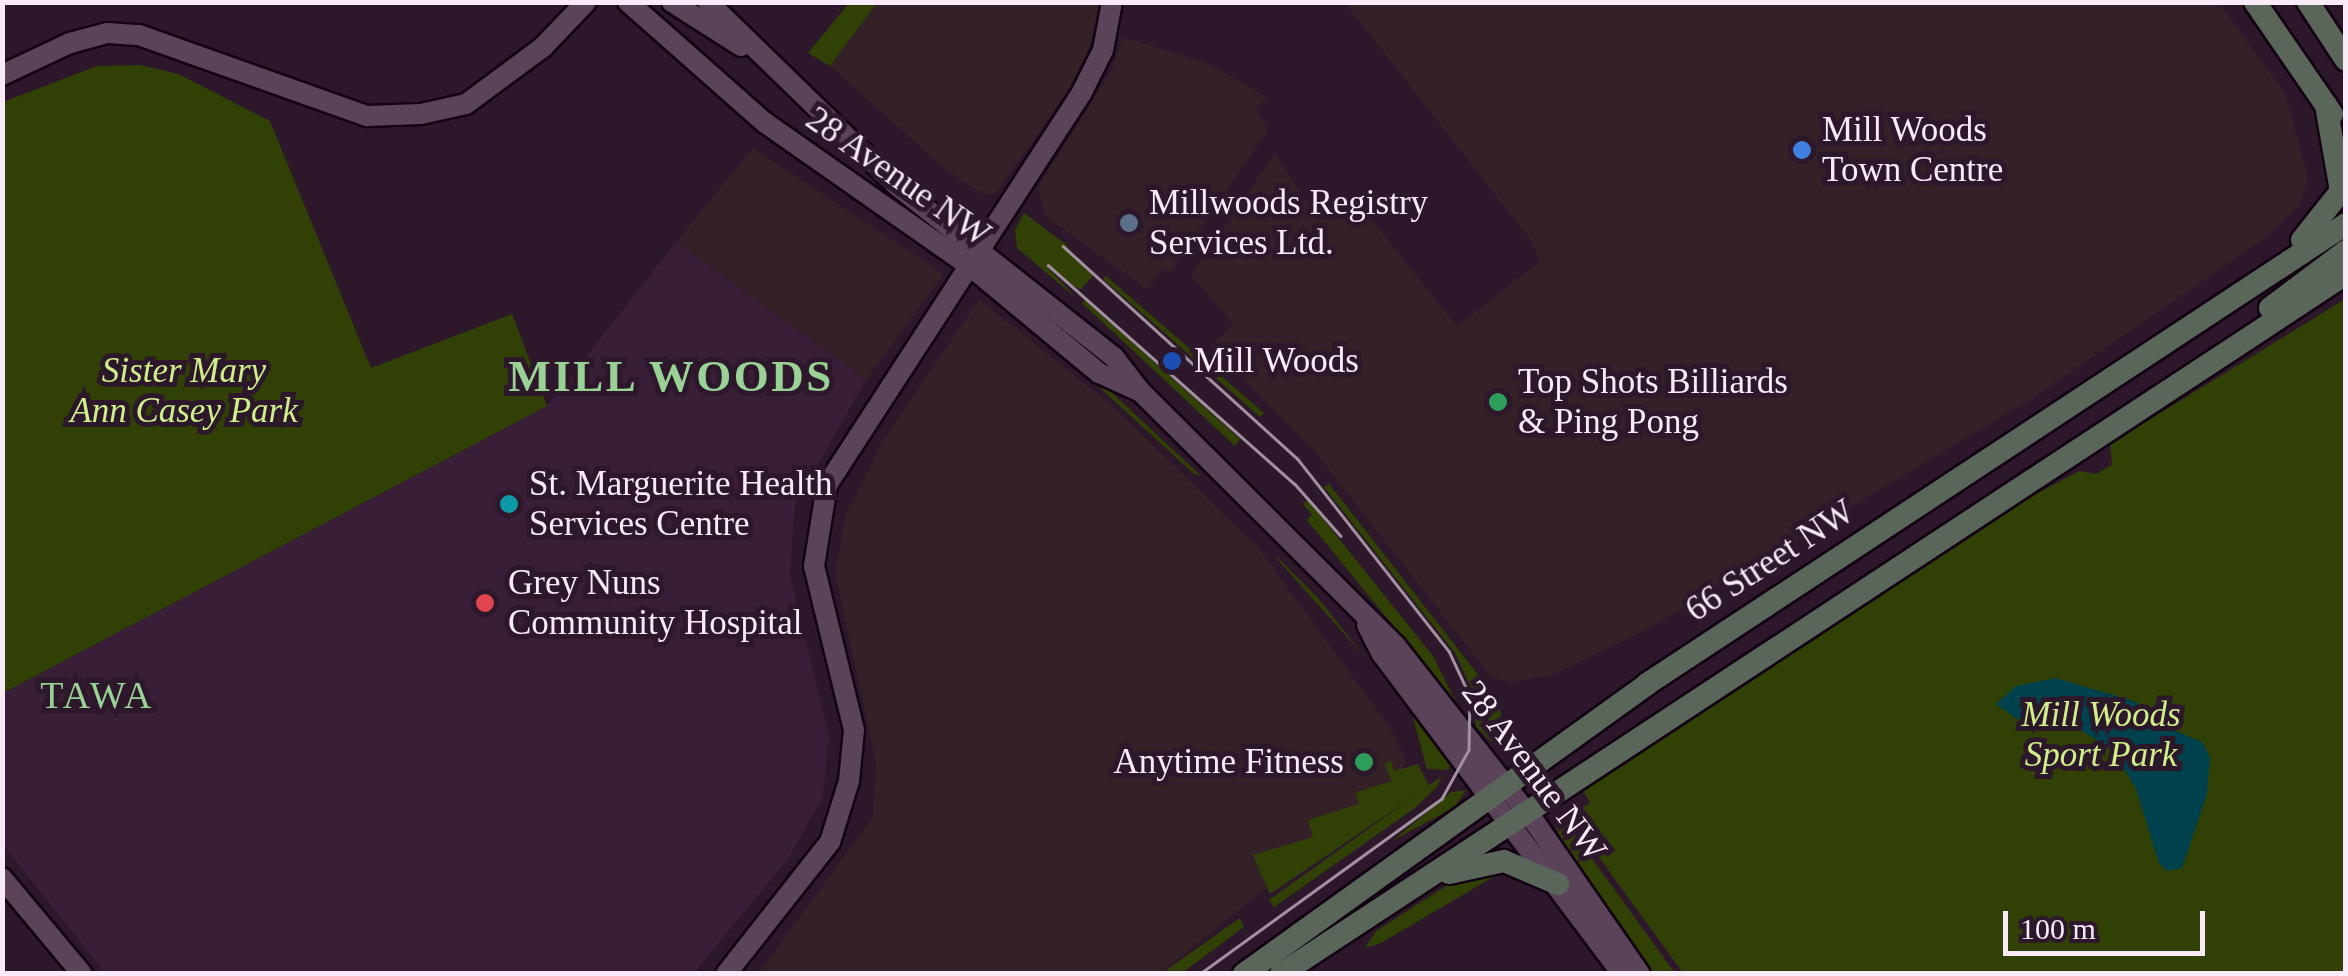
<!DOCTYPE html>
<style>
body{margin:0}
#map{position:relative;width:2348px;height:976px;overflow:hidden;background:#2c172b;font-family:"Times New Roman",serif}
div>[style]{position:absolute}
.commercial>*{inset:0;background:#332127}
.built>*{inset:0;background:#381e37}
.green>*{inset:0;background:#314004}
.water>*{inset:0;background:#00414e}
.roads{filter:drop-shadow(2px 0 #130313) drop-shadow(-2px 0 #130313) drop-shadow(0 2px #130313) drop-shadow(0 -2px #130313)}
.tertiary>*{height:20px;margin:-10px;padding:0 10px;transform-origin:10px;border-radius:10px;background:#5b4359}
.secondary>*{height:22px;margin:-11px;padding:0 11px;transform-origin:11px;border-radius:11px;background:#5a665a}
.tram>*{height:2.5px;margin:-1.25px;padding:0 1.25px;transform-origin:1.25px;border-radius:1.25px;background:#a391a2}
.dots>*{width:28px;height:28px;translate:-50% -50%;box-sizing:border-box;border:5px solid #2c172b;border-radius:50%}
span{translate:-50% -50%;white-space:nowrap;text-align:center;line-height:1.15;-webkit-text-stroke:10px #2c172b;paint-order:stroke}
.poi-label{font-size:35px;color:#f9eaf8}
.left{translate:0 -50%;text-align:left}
.right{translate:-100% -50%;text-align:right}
.street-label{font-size:35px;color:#f9eaf8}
.park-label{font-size:35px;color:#cfef89;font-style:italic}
.neighbourhood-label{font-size:38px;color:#9ad195;letter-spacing:2.5px}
.district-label{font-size:45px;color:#9ad195;font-weight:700;letter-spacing:2.5px}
.frame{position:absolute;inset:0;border:5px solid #f9eaf8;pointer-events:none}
.scale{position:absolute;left:2003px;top:911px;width:202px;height:45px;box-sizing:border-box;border:5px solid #f9eaf8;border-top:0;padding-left:12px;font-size:30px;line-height:35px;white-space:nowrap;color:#f9eaf8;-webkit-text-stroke:8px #2c172b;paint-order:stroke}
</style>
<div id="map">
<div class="commercial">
<i style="clip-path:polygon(877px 3px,1101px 3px,1083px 70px,995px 194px,984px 195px,947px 171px,830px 66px)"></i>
<i style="clip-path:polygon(1345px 3px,2219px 3px,2285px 93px,2308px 177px,2300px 205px,2265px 238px,2033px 398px,1646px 630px,1552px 675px,1511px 682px,1492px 678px,1315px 452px,1211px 346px,1233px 324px,1191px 275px,1275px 153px,1319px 221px,1353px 196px,1457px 326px,1539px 262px,1532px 242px)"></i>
<i style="clip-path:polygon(1123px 37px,1209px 64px,1267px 97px,1256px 108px,1268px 130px,1170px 273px,1162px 268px,1148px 290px,1046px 217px,1038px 187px,1112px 69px)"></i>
<i style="clip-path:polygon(753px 148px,944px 274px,866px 380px,676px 242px)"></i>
<i style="clip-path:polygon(979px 299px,1109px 403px,1258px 547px,1391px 729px,1406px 761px,1392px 788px,1160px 973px,758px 974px,873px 817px,876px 763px,835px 573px,846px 514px,883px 441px)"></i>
</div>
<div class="built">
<i style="clip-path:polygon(676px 242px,866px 380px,795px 505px,790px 576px,829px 736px,823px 797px,788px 859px,694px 973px,105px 973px,3px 845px,3px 693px,547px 406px)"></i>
</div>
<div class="green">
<i style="clip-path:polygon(849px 3px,877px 3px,830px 66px,808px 53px)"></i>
<i style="clip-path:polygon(140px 65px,178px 74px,270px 121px,371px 368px,512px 314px,547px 406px,3px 693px,3px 102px,97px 66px)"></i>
<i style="clip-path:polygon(1024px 213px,1100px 270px,1065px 244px,1093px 276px,1080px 290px,1046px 265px,1076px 298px,1017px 248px,1015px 230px)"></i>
<i style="clip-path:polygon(1106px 276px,1264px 413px,1260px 417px,1103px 279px)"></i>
<i style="clip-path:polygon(2345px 299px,2345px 973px,1683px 973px,1569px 816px,1590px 803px,1584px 792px,1593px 780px,2010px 508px,2079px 471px,2096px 474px,2112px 465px,2110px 444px)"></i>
<i style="clip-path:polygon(1085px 300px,1240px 439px,1235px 446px,1082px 303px)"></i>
<i style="clip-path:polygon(1062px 353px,1093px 375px,1201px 476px,1193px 473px)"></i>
<i style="clip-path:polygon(1329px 484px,1494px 695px,1501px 714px,1498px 748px,1476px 727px,1473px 692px,1455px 653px,1324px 487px)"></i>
<i style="clip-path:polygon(1308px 500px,1433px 656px,1457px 704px,1307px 520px,1312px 515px,1303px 504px)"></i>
<i style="clip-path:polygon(1276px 556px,1317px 597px,1365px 657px,1278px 560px)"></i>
<i style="clip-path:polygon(1377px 670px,1452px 760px,1448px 770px,1427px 769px,1412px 714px)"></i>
<i style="clip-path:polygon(1391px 761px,1394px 771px,1418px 764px,1429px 786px,1270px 894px,1253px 855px,1313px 837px,1308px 820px,1359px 804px,1356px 792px,1392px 781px,1384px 763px)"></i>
<i style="clip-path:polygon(1442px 776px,1436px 788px,1415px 808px,1274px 907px,1269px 900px)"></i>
<i style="clip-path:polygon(1466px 790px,1455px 807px,1392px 841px,1451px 792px)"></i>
<i style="clip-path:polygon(1562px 817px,1675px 973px,1648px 973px,1559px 835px,1553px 819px)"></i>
<i style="clip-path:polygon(1500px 873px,1381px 943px,1365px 948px,1376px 931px,1446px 886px)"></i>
<i style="clip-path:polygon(1240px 918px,1244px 927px,1182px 973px,1162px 973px)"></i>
</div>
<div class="water">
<i style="clip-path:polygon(2055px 678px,2137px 702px,2144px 718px,2202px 742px,2210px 758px,2207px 794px,2182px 868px,2167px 871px,2159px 863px,2136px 789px,2114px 751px,2082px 731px,2017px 719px,1996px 704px,2016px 686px)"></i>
</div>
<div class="roads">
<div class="tertiary">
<i style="left:628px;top:2px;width:181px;rotate:41.4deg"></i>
<i style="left:764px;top:122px;width:251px;rotate:35deg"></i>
<i style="left:970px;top:266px;width:168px;rotate:39.7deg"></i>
<i style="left:1099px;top:373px;width:44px;rotate:24.2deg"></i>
<i style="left:672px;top:2px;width:82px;rotate:32.5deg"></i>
<i style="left:708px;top:2px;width:262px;rotate:44.2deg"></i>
<i style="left:896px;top:185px;width:278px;rotate:38.3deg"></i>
<i style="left:1114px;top:357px;width:43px;rotate:52.6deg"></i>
<i style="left:1140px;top:391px;width:360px;rotate:44.9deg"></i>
<i style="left:1395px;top:645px;width:228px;rotate:51.8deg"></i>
<i style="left:1536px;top:824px;width:183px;rotate:55.3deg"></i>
<i style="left:2px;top:75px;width:75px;rotate:-25.2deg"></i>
<i style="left:70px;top:43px;width:39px;rotate:-15deg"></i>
<i style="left:108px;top:33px;width:31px;rotate:4deg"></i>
<i style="left:139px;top:35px;width:242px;rotate:19.6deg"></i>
<i style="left:367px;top:116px;width:54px;rotate:-2.1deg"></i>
<i style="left:421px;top:114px;width:46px;rotate:-12.5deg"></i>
<i style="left:466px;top:104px;width:96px;rotate:-36.5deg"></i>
<i style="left:543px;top:47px;width:62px;rotate:-46.3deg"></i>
<i style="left:1367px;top:625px;width:33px;rotate:63deg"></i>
<i style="left:1382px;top:654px;width:400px;rotate:53.1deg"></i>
<i style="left:2px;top:878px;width:125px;rotate:50.2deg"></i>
<i style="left:726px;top:974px;width:168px;rotate:-51.8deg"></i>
<i style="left:830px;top:842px;width:64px;rotate:-72.7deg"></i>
<i style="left:849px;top:781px;width:51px;rotate:-84.4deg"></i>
<i style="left:854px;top:730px;width:169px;rotate:-103.7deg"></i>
<i style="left:814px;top:566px;width:82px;rotate:-80.9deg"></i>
<i style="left:827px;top:485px;width:468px;rotate:-57deg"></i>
<i style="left:1082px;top:92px;width:47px;rotate:-63.4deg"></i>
<i style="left:1103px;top:50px;width:49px;rotate:-79.4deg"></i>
</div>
<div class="secondary">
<i style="left:2255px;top:2px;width:136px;rotate:55.5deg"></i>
<i style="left:2308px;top:2px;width:69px;rotate:56.8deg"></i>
<i style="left:2302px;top:240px;width:63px;rotate:-51.5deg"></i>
<i style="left:2341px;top:191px;width:87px;rotate:-99.9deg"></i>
<i style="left:2270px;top:308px;width:95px;rotate:-36.9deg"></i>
<i style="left:1449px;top:873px;width:56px;rotate:-12.3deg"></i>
<i style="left:1504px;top:861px;width:59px;rotate:23.1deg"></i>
<i style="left:1244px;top:974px;width:496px;rotate:-35.7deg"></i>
<i style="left:1647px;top:684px;width:837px;rotate:-33.35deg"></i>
<i style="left:1281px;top:974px;width:1274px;rotate:-33.32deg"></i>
</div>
</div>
<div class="tram">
<i style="left:1063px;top:246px;width:316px;rotate:42.2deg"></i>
<i style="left:1297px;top:458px;width:246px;rotate:51.8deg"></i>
<i style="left:1449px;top:651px;width:50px;rotate:65deg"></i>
<i style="left:1470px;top:696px;width:54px;rotate:91.1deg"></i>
<i style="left:1469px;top:750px;width:56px;rotate:118.9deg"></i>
<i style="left:1442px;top:799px;width:299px;rotate:144.1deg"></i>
<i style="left:1048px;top:265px;width:330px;rotate:41.6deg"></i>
<i style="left:1295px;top:484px;width:69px;rotate:48.5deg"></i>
</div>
<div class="dots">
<i style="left:1802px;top:150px;background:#3f7fe0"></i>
<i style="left:1129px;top:223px;background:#5c6f8a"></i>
<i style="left:1172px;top:361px;background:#1a4fb4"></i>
<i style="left:1498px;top:402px;background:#2e9e5b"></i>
<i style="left:509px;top:504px;background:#0f9aa8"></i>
<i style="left:485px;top:603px;background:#e0444e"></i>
<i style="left:1364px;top:762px;background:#2e9e5b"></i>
</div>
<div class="poi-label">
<span class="left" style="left:1822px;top:150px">Mill Woods<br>Town Centre</span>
<span class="left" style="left:1149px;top:223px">Millwoods Registry<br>Services Ltd.</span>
<span class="left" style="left:1194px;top:361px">Mill Woods</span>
<span class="left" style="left:1518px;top:402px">Top Shots Billiards<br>&amp; Ping Pong</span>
<span class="left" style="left:529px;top:504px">St. Marguerite Health<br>Services Centre</span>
<span class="left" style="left:508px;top:603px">Grey Nuns<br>Community Hospital</span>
<span class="right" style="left:1344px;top:762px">Anytime Fitness</span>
</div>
<div class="street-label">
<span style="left:898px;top:177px;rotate:35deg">28 Avenue NW</span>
<span style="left:1770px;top:561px;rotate:-33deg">66 Street NW</span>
<span style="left:1534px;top:771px;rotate:53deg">28 Avenue NW</span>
</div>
<div class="park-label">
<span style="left:184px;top:391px">Sister Mary<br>Ann Casey Park</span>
<span style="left:2101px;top:735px">Mill Woods<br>Sport Park</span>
</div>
<div class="neighbourhood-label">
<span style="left:97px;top:696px">TAWA</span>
</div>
<div class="district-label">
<span style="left:671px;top:377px">MILL WOODS</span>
</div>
<div class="frame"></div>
<div class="scale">100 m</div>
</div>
